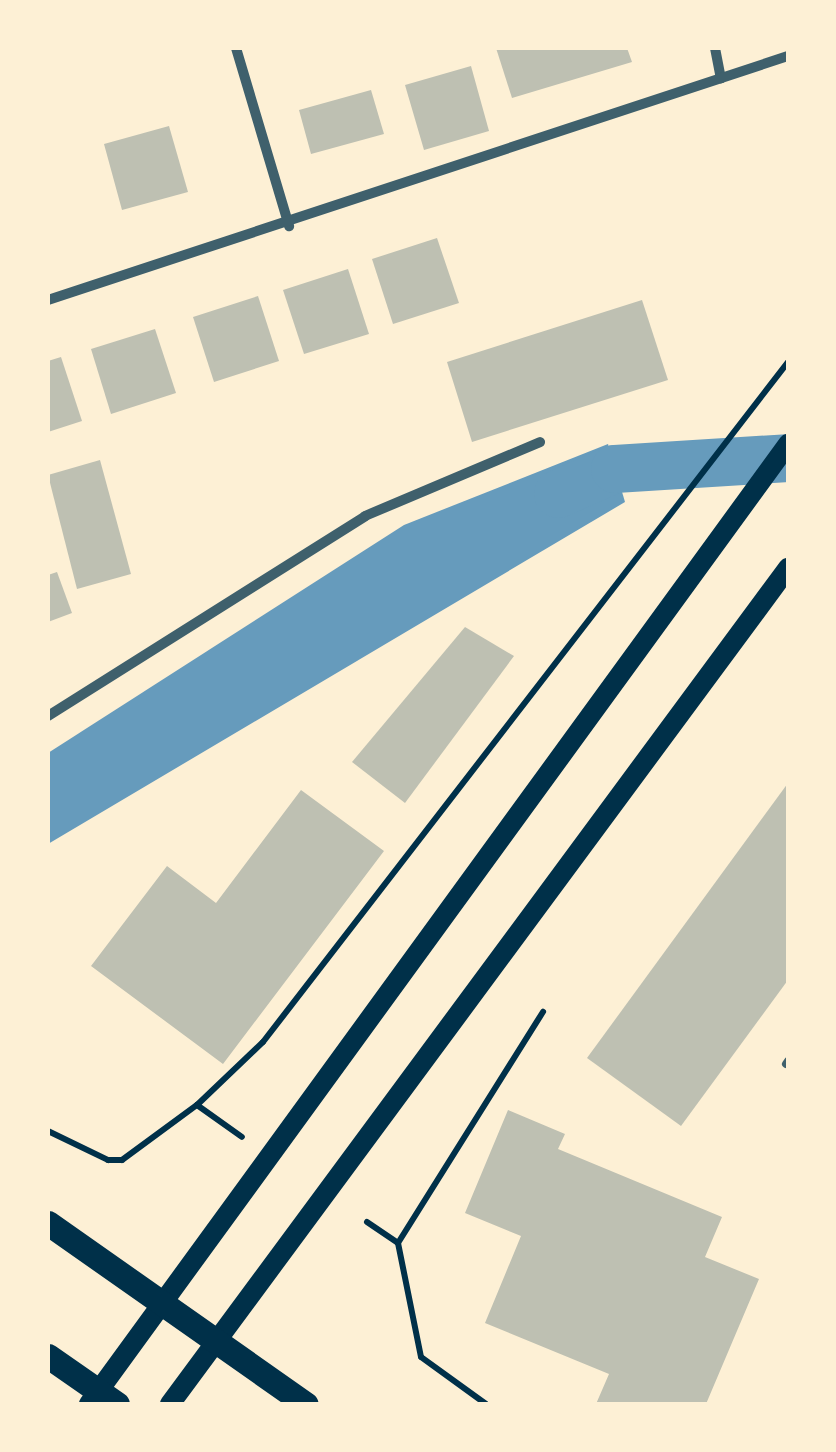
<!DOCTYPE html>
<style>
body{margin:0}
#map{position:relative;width:836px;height:1452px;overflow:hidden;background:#fdf0d5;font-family:Spectral,serif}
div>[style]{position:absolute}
.water>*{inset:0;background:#669bbc}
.canal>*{height:48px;margin:-24px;padding:0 24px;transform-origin:24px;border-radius:24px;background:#669bbc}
.building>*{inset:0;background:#bec0b2}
.path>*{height:6px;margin:-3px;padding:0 3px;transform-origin:3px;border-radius:3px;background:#003049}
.service>*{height:8px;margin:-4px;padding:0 4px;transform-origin:4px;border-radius:4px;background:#3f606c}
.minor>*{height:10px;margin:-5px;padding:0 5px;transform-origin:5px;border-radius:5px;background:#3f606c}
.secondary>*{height:20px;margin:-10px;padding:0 10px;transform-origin:10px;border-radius:10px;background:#003049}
.primary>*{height:25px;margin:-12.5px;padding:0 12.5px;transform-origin:12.5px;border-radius:12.5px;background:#003049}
span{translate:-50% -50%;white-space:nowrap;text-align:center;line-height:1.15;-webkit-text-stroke:10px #fdf0d5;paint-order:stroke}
.frame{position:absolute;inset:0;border:50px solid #fdf0d5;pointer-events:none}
</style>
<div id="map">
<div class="water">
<i style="clip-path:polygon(608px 444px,625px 502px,48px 844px,48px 753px,404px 525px)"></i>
</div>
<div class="canal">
<i style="left:558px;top:494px;width:62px;rotate:-23.7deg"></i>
<i style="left:615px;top:469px;width:173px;rotate:-3.6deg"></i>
</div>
<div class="building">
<i style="clip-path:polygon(496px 48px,627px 48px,632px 62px,512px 98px)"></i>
<i style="clip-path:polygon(471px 66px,489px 131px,424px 150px,405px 85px)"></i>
<i style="clip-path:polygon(371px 90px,384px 134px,311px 154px,299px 110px)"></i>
<i style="clip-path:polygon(169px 126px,188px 192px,122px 210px,104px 144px)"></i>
<i style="clip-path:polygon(437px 238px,459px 303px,393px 324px,372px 259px)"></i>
<i style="clip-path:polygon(348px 269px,369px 334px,304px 354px,283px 290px)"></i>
<i style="clip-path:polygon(258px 296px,279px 361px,214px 382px,193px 317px)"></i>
<i style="clip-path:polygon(642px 300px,668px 380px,472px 442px,447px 362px)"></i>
<i style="clip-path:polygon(155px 329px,176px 393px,111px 414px,91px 349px)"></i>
<i style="clip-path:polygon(61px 357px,82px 421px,48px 432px,48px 361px)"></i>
<i style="clip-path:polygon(100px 460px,131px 574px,77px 589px,48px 475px)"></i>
<i style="clip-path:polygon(57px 572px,72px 613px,48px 622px,48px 575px)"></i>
<i style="clip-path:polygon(465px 627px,514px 656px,405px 803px,352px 762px)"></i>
<i style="clip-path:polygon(788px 783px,788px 980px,681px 1126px,587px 1058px)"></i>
<i style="clip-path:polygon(301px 790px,384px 851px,223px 1064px,91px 966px,167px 866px,216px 903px)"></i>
<i style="clip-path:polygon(508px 1110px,565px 1134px,558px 1149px,722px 1217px,705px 1257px,759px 1279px,706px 1404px,596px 1404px,609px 1374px,485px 1323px,521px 1236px,465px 1213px)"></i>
</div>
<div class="path">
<i style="left:197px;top:1105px;width:55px;rotate:35.4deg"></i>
<i style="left:48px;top:1131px;width:67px;rotate:25.8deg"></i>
<i style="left:108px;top:1160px;width:14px"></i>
<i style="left:122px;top:1160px;width:93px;rotate:-36.3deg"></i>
<i style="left:197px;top:1105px;width:91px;rotate:-43.7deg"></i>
<i style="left:263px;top:1042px;width:859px;rotate:-52.33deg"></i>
<i style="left:367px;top:1222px;width:37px;rotate:34deg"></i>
<i style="left:486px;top:1404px;width:80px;rotate:-144.1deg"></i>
<i style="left:421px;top:1357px;width:116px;rotate:-101.4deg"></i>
<i style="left:398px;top:1243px;width:273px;rotate:-57.9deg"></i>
</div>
<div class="service">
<i style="left:786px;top:1064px;width:4px;rotate:-56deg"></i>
</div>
<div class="minor">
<i style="left:236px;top:48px;width:186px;rotate:73.4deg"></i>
<i style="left:715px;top:48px;width:31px;rotate:79deg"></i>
<i style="left:48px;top:300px;width:779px;rotate:-18.25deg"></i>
<i style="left:48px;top:716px;width:375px;rotate:-32.2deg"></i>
<i style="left:365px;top:516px;width:190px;rotate:-22.9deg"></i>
</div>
<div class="secondary">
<i style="left:89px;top:1404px;width:1188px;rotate:-53.94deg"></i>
<i style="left:170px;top:1404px;width:1040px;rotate:-53.53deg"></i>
</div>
<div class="primary">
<i style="left:48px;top:1223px;width:315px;rotate:35.1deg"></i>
<i style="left:48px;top:1356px;width:84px;rotate:34.8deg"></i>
</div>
<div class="frame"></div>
</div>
